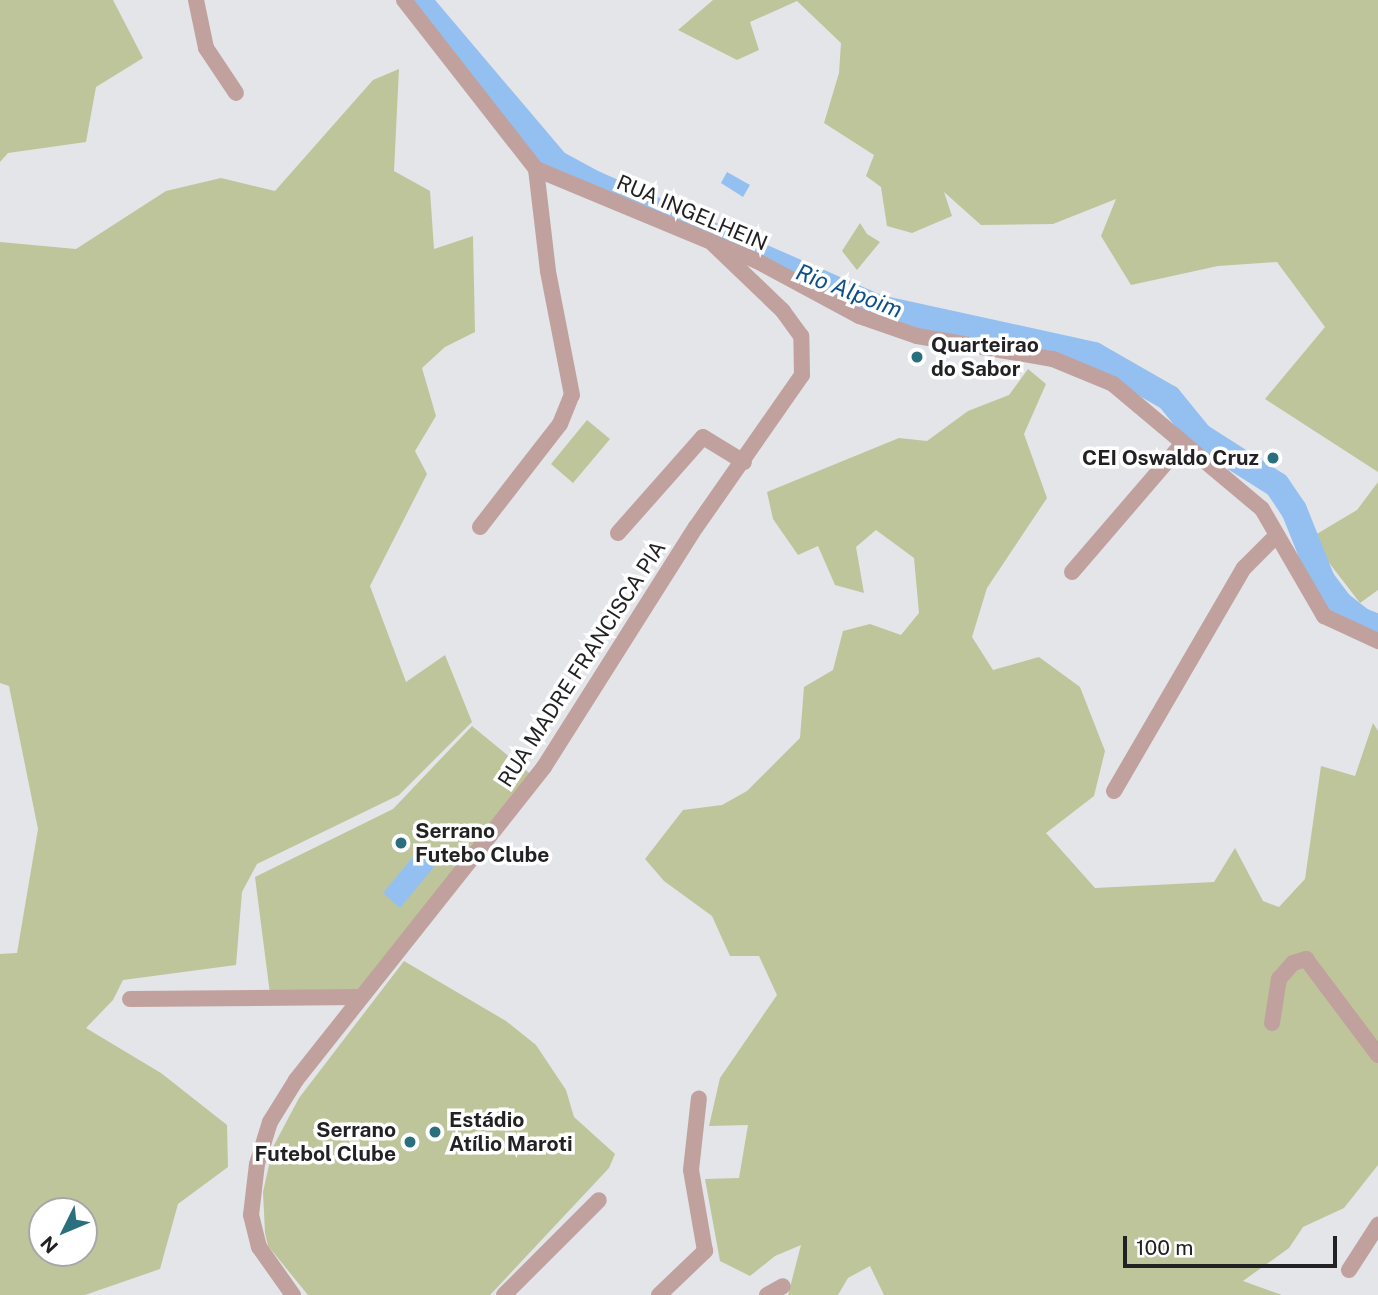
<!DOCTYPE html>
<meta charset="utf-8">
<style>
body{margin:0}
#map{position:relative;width:1378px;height:1295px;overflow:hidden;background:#e3e5e9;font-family:"Public Sans",sans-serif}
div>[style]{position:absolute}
.green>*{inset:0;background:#bfc59b}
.water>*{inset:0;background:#93c0f1}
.river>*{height:26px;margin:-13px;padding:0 13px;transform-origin:13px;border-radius:13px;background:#93c0f1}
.street>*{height:16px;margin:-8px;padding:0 8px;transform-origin:8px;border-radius:8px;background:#c1a19e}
.dots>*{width:19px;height:19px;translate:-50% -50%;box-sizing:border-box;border:4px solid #fff;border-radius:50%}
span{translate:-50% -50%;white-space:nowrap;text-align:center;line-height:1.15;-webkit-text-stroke:7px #fff;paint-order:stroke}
.street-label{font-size:21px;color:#222224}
.poi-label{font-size:21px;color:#222224;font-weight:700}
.left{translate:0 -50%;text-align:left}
.right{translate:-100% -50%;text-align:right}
.water-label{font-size:23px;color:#0d5089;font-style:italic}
.north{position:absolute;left:28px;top:1197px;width:70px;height:70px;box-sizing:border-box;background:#fff;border:2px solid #a7a7a7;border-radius:50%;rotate:227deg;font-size:19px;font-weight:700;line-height:28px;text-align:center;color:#222224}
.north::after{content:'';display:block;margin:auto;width:24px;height:32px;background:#296f7d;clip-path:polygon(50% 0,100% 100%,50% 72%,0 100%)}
.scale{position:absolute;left:1123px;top:1236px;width:214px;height:32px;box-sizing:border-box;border:4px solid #222224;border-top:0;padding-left:9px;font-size:21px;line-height:24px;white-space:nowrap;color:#222224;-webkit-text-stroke:5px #fff;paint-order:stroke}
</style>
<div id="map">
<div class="green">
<i style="clip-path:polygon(0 0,113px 0,143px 58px,96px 87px,86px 142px,8px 153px,0 162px)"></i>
<i style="clip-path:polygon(713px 0,1378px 0,1378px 472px,1265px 399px,1325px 327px,1277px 262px,1218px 266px,1131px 285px,1101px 236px,1116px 199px,1053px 224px,981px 225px,944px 192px,952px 216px,912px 233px,887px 226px,881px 187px,866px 176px,874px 155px,824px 123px,839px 73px,841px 43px,797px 1px,750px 22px,759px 50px,737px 60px,678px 30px)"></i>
<i style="clip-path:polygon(evenodd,399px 69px,394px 171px,430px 191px,434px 249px,473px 236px,475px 332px,445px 347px,422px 368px,436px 416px,415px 451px,427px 474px,370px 586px,406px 682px,445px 655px,472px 722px,399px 795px,257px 864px,242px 892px,236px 965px,123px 980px,113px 1000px,86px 1028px,161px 1073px,227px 1125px,228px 1167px,178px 1204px,160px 1269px,85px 1295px,0 1295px,0 954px,17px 953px,38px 829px,9px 686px,0 683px,0 242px,76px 249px,166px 191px,221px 178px,275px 191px,373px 80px,399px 69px,42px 1211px,84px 1211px,84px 1253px,42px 1253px,42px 1211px)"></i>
<i style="clip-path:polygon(860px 223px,867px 234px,880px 242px,857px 270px,842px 251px)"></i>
<i style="clip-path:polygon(1028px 369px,1046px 384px,1024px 434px,1047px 498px,987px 588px,972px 637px,993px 670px,1039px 657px,1080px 687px,1105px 751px,1094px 796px,1046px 833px,1095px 888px,1214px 882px,1235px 848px,1263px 901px,1279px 907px,1305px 879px,1321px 766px,1355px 776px,1373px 723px,1378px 731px,1378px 1165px,1344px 1208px,1303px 1227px,1289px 1248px,1243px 1281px,1282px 1295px,884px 1295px,870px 1266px,848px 1278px,838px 1295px,788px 1295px,801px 1245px,775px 1256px,750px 1276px,720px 1261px,705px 1179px,739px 1178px,748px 1125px,709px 1126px,720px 1078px,777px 995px,759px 956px,730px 956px,712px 916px,664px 881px,645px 859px,683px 810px,722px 805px,747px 791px,800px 738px,804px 687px,833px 670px,843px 631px,870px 624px,901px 635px,919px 613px,914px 558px,876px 530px,856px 547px,864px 593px,835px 585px,818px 546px,798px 555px,773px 519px,767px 492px,899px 438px,927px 441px,968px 411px,1009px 395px)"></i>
<i style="clip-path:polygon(587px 420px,610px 439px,573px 483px,551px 464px)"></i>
<i style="clip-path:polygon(1378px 482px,1378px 590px,1360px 603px,1310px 538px,1357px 510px)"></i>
<i style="clip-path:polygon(472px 726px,533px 776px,357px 993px,270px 994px,255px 877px,393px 809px)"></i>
<i style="clip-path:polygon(404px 961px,506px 1021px,536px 1045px,566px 1090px,574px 1117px,615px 1154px,609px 1168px,490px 1295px,308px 1295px,268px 1246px,265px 1233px,263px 1192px,273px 1147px,299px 1098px)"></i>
</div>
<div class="water">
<i style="clip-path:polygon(727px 172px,750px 185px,743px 197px,721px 183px)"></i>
<i style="clip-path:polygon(417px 852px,434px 867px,400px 908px,383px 893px)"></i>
</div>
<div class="river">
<i style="left:418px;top:0;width:214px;rotate:49.7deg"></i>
<i style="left:556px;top:163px;width:44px;rotate:28.3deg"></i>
<i style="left:595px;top:184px;width:310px;rotate:23.6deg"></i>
<i style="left:879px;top:308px;width:220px;rotate:12.3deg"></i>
<i style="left:1094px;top:355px;width:86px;rotate:29.8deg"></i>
<i style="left:1169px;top:398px;width:49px;rotate:50.8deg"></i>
<i style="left:1200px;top:436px;width:91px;rotate:32.5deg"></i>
<i style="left:1277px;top:485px;width:30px;rotate:56deg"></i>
<i style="left:1294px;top:510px;width:75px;rotate:68.2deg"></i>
<i style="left:1322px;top:580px;width:30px;rotate:53deg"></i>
<i style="left:1340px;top:604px;width:28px;rotate:38deg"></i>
<i style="left:1362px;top:621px;width:17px;rotate:21deg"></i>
</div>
<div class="street">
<i style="left:196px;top:0;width:49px;rotate:78.2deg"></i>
<i style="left:206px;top:48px;width:54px;rotate:56.3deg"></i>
<i style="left:404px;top:0;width:214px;rotate:52deg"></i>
<i style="left:536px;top:169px;width:239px;rotate:22.6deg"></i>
<i style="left:757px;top:261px;width:116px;rotate:28.3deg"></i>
<i style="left:859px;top:316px;width:61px;rotate:19deg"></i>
<i style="left:917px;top:336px;width:138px;rotate:9.6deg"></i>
<i style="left:1053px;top:359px;width:65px;rotate:22.6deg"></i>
<i style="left:1113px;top:384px;width:194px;rotate:40deg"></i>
<i style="left:1262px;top:509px;width:124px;rotate:59.9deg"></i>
<i style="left:1324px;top:616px;width:60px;rotate:24.8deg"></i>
<i style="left:480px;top:527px;width:130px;rotate:-52.2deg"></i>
<i style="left:560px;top:424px;width:31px;rotate:-68deg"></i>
<i style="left:572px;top:395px;width:126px;rotate:-101deg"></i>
<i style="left:548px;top:271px;width:103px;rotate:-96.7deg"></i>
<i style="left:618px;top:533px;width:128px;rotate:-48.5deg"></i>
<i style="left:703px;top:437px;width:48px;rotate:31.4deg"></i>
<i style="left:1072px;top:572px;width:170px;rotate:-49.3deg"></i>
<i style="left:1114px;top:791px;width:258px;rotate:-59.8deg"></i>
<i style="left:1244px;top:568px;width:45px;rotate:-45deg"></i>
<i style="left:130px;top:999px;width:230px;rotate:-0.5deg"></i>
<i style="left:1272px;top:1023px;width:45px;rotate:-81deg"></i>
<i style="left:1279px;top:979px;width:21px;rotate:-49deg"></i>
<i style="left:1293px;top:963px;width:14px;rotate:-17deg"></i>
<i style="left:1306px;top:959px;width:120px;rotate:53.1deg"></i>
<i style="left:1349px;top:1270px;width:54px;rotate:-57.2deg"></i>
<i style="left:293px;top:1295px;width:59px;rotate:-125.3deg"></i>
<i style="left:259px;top:1247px;width:33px;rotate:-104deg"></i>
<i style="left:251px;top:1215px;width:51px;rotate:-83.3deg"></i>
<i style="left:257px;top:1164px;width:44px;rotate:-72.8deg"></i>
<i style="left:270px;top:1122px;width:49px;rotate:-58.2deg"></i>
<i style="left:296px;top:1080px;width:399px;rotate:-51.6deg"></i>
<i style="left:544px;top:767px;width:284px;rotate:-57.7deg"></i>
<i style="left:696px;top:527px;width:185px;rotate:-55.1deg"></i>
<i style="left:802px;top:375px;width:39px;rotate:-91deg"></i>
<i style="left:801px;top:336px;width:31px;rotate:-126deg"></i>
<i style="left:783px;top:311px;width:101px;rotate:-136.2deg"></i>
<i style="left:504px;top:1295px;width:134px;rotate:-45deg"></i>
<i style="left:659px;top:1295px;width:64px;rotate:-43.7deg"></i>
<i style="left:705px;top:1251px;width:82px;rotate:-99.8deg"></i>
<i style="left:691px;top:1170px;width:72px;rotate:-83.7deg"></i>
<i style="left:767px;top:1295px;width:18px;rotate:-29deg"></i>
</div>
<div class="dots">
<i style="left:917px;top:357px;background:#296f7d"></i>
<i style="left:1273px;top:458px;background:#296f7d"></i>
<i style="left:401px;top:843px;background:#296f7d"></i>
<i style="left:435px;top:1132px;background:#296f7d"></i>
<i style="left:410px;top:1142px;background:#296f7d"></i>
</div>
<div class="street-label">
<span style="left:692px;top:213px;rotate:23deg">RUA INGELHEIN</span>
<span style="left:582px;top:664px;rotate:-57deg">RUA MADRE FRANCISCA PIA</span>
</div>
<div class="poi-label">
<span class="left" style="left:931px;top:357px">Quarteirao<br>do Sabor</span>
<span class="right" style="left:1259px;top:458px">CEI Oswaldo Cruz</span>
<span class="left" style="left:415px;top:843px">Serrano<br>Futebo Clube</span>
<span class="left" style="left:449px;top:1132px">Estádio<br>Atílio Maroti</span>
<span class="right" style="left:396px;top:1142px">Serrano<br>Futebol Clube</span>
</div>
<div class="water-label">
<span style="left:849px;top:291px;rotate:21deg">Rio Alpoim</span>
</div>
<div class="north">N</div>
<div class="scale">100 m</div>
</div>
